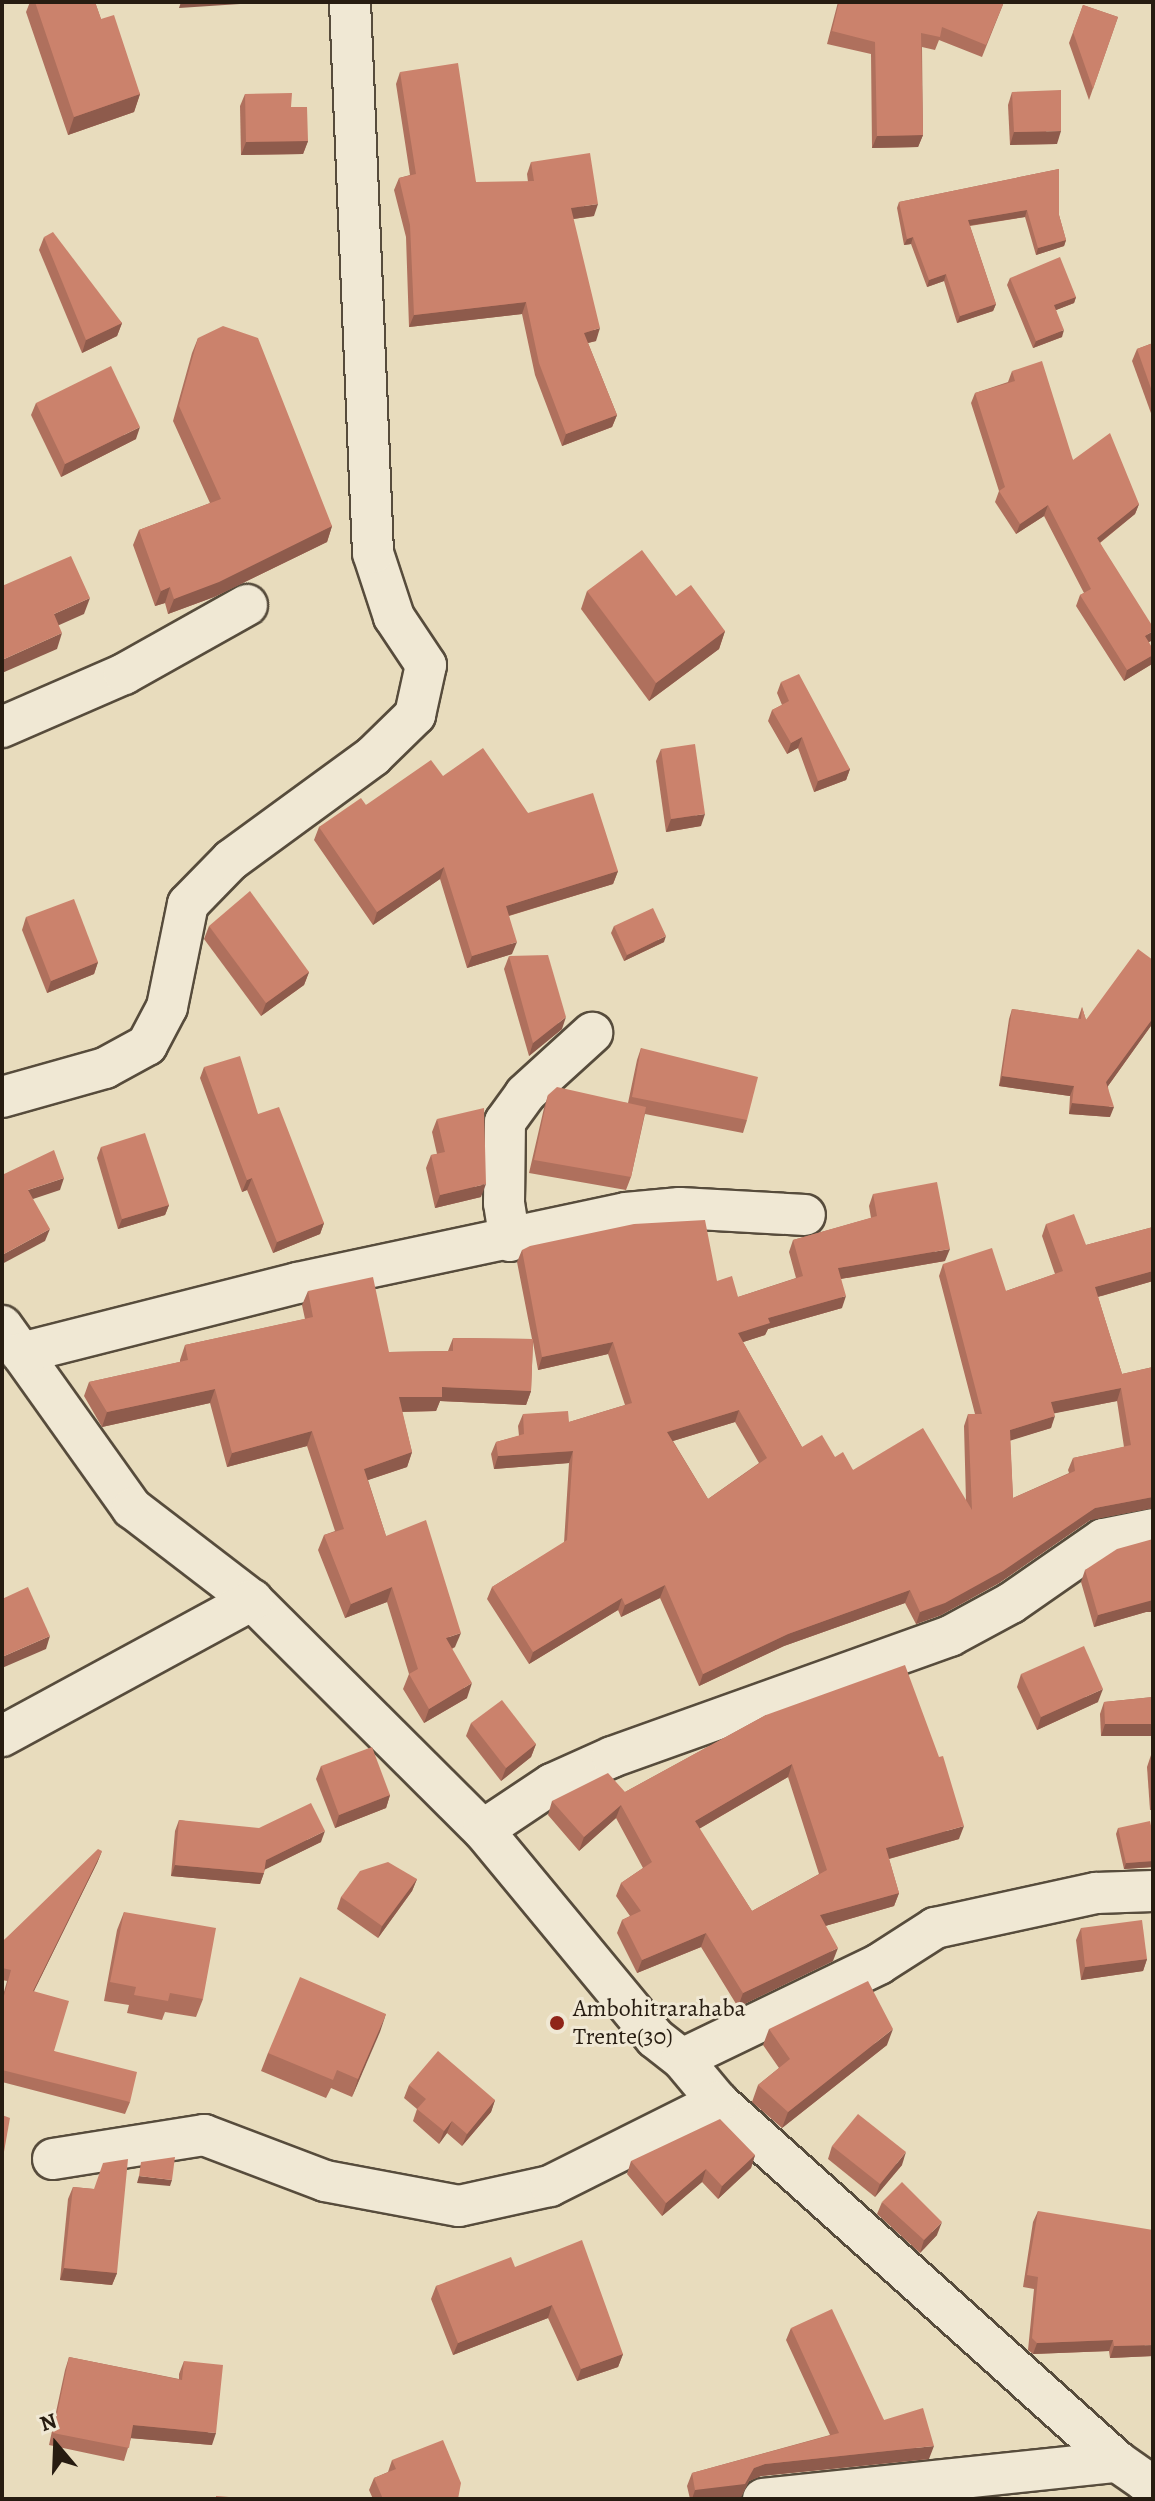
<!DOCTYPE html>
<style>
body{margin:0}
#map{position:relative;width:1155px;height:2501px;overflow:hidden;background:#e8dcbd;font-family:Alegreya,serif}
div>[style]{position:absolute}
.roads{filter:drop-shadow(2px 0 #574c3c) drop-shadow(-2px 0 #574c3c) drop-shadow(0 2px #574c3c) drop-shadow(0 -2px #574c3c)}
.minor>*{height:40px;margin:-20px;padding:0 20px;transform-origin:20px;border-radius:20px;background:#f0e8d4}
.wall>*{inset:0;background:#af705d}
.shaded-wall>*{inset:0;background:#8e5b4c}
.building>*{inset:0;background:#cb826c}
.dots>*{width:22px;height:22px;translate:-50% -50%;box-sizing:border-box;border:4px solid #f0e8d4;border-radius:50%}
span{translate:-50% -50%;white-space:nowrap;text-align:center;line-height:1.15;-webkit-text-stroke:6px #f0e8d4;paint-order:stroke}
.poi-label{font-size:24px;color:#271c11}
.left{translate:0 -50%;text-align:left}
.frame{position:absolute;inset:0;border:4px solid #271c11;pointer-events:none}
.north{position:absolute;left:16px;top:2405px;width:80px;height:80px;-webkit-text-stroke:6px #f0e8d4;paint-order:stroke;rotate:341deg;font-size:22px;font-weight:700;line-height:32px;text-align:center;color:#271c11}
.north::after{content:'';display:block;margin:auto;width:28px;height:36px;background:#271c11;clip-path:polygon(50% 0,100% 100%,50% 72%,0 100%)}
</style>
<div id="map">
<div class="roads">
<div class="minor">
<i style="left:2px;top:727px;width:133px;rotate:-23.5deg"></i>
<i style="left:124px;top:674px;width:141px;rotate:-29.3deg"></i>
<i style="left:2px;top:1097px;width:107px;rotate:-15.7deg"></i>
<i style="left:105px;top:1068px;width:48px;rotate:-28.7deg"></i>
<i style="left:147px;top:1045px;width:43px;rotate:-62.2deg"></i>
<i style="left:167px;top:1007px;width:105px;rotate:-78.5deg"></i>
<i style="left:188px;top:904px;width:62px;rotate:-45.7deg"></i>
<i style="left:231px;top:860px;width:176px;rotate:-36.2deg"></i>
<i style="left:373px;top:756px;width:59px;rotate:-44.3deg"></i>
<i style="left:415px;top:715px;width:51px;rotate:-77.6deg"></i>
<i style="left:426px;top:665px;width:58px;rotate:-123.7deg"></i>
<i style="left:394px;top:617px;width:67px;rotate:-108.2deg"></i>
<i style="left:373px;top:553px;width:551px;rotate:-92.39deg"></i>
<i style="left:510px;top:1241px;width:38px;rotate:-99deg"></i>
<i style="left:504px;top:1203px;width:81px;rotate:-89.3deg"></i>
<i style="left:505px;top:1122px;width:34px;rotate:-54deg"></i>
<i style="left:525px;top:1094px;width:91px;rotate:-42.3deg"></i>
<i style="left:2px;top:1326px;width:224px;rotate:54.5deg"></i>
<i style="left:132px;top:1508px;width:151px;rotate:37.5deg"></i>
<i style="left:252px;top:1600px;width:326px;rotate:44.9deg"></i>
<i style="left:483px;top:1830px;width:270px;rotate:50.4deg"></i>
<i style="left:655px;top:2038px;width:34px;rotate:38deg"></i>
<i style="left:682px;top:2059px;width:56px;rotate:50.1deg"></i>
<i style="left:718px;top:2102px;width:538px;rotate:41.99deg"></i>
<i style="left:1118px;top:2462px;width:33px;rotate:35deg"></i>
<i style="left:1145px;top:2481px;width:8px"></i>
<i style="left:21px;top:1353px;width:285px;rotate:-14.2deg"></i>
<i style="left:297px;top:1283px;width:336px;rotate:-12deg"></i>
<i style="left:626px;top:1213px;width:54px;rotate:-5.3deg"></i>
<i style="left:680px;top:1208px;width:125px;rotate:3.2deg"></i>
<i style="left:2px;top:1736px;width:285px;rotate:-28.5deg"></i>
<i style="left:483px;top:1830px;width:83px;rotate:-33.7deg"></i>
<i style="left:552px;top:1784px;width:66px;rotate:-24.2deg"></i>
<i style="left:612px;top:1757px;width:359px;rotate:-19.7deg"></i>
<i style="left:950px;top:1636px;width:69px;rotate:-28.4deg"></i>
<i style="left:1011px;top:1603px;width:112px;rotate:-34.8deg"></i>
<i style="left:1103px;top:1539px;width:51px;rotate:-11.3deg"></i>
<i style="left:682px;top:2059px;width:219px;rotate:-25.7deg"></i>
<i style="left:879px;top:1964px;width:67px;rotate:-32.7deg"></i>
<i style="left:935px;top:1928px;width:165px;rotate:-12.3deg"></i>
<i style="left:1096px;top:1893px;width:57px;rotate:-2deg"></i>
<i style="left:53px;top:2159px;width:153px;rotate:-9deg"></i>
<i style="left:204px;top:2135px;width:129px;rotate:20.8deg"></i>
<i style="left:325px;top:2181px;width:136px;rotate:10.6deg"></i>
<i style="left:459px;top:2206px;width:93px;rotate:-12.4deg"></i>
<i style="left:550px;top:2186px;width:188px;rotate:-26.6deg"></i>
<i style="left:763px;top:2499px;width:357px;rotate:-6deg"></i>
</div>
</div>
<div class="wall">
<i style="clip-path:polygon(30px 2px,95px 2px,101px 19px,140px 94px,134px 112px,68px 135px,26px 12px)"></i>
<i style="clip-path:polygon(838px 2px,1004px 2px,982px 57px,939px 40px,935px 50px,922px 47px,923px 135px,918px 147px,872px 148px,871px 54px,827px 44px)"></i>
<i style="clip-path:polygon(1083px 5px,1118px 17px,1089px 100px,1069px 43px)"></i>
<i style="clip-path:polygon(400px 72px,476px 182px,528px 182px,527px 174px,531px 162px,594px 216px,573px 219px,596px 341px,588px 343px,617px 415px,612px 427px,562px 446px,535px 375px,522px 314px,409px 327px,406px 237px,394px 190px,399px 178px,410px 175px,396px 84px)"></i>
<i style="clip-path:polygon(1012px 92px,1057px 144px,1010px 145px,1008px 105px)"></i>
<i style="clip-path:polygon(245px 94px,291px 107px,308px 141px,303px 154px,241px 155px,240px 106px)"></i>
<i style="clip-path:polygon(1059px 169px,1059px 215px,1066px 240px,1064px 246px,1036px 255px,1025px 217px,970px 226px,996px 304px,993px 311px,957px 323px,944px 281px,927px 287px,911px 244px,904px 245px,897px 208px,899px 202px)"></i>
<i style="clip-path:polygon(44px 237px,122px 323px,117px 336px,82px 353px,39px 250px)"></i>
<i style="clip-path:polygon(1010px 278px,1076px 297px,1074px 303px,1056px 310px,1062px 337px,1033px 348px,1007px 285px)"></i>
<i style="clip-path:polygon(198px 338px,332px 526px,327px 542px,214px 597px,168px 614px,165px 603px,155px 606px,133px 545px,139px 530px,210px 503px,173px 421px,192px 353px)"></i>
<i style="clip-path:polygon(1153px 343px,1153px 416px,1152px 416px,1132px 361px,1137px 349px)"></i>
<i style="clip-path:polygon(1012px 371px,1073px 460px,1139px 504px,1135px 514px,1100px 543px,1151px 641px,1149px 642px,1152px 664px,1124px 681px,1076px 606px,1080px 595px,1084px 593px,1044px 516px,1016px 534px,995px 502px,999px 491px,971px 403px,975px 393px,1008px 382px)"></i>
<i style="clip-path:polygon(36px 403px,136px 439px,61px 477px,31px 415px)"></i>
<i style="clip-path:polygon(587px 591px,725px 631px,719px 649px,649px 701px,581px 609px)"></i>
<i style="clip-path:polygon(781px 682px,850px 769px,846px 780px,814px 792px,798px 748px,787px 754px,768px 721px,772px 710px,782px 705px,777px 693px)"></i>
<i style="clip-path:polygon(661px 749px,701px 826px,666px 832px,656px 761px)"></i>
<i style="clip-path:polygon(443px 776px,528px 813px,618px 871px,613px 884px,509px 916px,512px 954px,467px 968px,440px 879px,373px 925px,314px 840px,319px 827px,366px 805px)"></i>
<i style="clip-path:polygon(26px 917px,98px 962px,94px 974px,47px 993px,22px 930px)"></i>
<i style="clip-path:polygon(209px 926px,309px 972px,304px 985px,261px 1016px,204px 939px)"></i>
<i style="clip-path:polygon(614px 926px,664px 942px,624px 961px,611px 933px)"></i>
<i style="clip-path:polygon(509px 956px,562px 1029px,529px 1056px,504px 969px)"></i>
<i style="clip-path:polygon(1153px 960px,1153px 1023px,1108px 1086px,1110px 1117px,1069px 1114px,1070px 1096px,999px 1086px,1009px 1019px,1012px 1009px,1078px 1019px,1082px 1007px,1086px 1020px)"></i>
<i style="clip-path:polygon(641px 1048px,747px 1120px,743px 1133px,645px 1114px,631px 1177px,626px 1190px,529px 1173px,544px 1108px,548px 1095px,628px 1103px,637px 1060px)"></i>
<i style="clip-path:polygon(204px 1067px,258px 1114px,324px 1223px,320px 1234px,273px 1253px,247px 1190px,242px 1192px,200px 1078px)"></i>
<i style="clip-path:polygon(437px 1119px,481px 1197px,435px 1208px,426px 1168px,431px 1155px,437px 1154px,432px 1132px)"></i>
<i style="clip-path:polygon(101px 1147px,169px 1205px,165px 1215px,118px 1229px,97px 1158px)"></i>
<i style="clip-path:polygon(evenodd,873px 1194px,945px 1261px,841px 1279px,842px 1308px,768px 1329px,765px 1335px,743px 1342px,802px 1447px,835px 1457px,853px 1470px,966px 1502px,964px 1426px,968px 1414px,975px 1414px,939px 1276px,943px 1264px,1006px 1291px,1055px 1274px,1042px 1236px,1046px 1224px,1086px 1245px,1153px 1227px,1153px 1281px,1098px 1297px,1122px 1374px,1153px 1367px,1153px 1508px,1090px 1520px,999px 1583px,941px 1615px,916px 1624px,905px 1603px,784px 1646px,699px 1686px,660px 1598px,621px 1617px,618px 1610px,529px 1664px,487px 1599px,492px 1587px,564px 1543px,569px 1463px,494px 1469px,491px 1454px,496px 1442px,519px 1436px,518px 1426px,523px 1414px,569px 1422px,625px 1405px,608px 1354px,538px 1370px,533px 1342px,531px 1391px,526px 1405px,440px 1401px,436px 1411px,402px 1412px,412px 1452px,407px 1467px,368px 1480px,386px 1536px,455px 1647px,452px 1649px,467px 1698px,424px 1723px,403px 1689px,409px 1674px,387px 1602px,345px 1618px,318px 1550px,324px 1535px,335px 1531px,307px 1446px,227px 1467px,210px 1403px,102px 1427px,84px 1396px,89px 1382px,180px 1362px,180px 1360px,185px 1345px,305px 1319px,302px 1305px,308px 1291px,389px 1352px,448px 1351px,453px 1338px,532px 1339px,517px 1262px,522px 1250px,717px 1281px,738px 1297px,796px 1278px,789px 1252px,793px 1240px,871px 1218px,869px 1206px,873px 1194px,1117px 1401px,1124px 1447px,1073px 1458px,1068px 1470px,1069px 1473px,1013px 1498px,1010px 1440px,1051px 1428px,1054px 1413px,1117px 1401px,873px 1194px,735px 1422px,759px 1463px,708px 1499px,673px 1441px,735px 1422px)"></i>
<i style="clip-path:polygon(1153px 1539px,1153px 1612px,1146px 1612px,1094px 1627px,1081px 1582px,1085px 1570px)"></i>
<i style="clip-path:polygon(1021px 1674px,1098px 1702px,1037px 1730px,1017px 1687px)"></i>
<i style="clip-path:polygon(1153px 1697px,1101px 1736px,1100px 1714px,1104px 1702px)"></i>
<i style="clip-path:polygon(evenodd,766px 1715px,959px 1839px,889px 1859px,899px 1893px,894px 1906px,825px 1926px,833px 1961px,738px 2007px,701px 1947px,637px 1973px,617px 1933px,622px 1920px,630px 1916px,616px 1896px,621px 1883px,643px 1868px,616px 1818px,579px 1851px,548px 1815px,552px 1801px,625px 1792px,766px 1715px,788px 1777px,819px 1874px,752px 1911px,699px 1829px,788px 1777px)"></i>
<i style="clip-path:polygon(471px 1723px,536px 1744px,531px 1757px,501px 1781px,466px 1736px)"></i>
<i style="clip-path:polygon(1153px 1754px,1153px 1810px,1150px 1810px,1147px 1767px,1151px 1755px)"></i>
<i style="clip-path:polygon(321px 1766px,390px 1795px,386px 1808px,335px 1828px,316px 1779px)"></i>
<i style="clip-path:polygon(179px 1820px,321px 1842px,265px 1869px,260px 1884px,171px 1876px,175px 1831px)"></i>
<i style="clip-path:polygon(1118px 1828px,1153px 1835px,1153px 1867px,1124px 1869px,1116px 1834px)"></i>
<i style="clip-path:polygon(102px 1851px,97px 1863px,34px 1991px,54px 2051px,130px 2102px,125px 2114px,2px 2082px,2px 1999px,7px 1981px,2px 1980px,2px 1942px)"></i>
<i style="clip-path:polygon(417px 1879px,412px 1891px,378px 1938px,337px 1909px,341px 1897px)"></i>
<i style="clip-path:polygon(124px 1912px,203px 1999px,196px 2017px,165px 2012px,162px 2020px,127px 2013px,129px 2005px,104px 2001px,117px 1930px)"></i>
<i style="clip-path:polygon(1081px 1928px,1147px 1959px,1143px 1971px,1081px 1980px,1076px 1940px)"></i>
<i style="clip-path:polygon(386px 2014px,352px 2097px,331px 2088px,326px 2098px,261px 2071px,268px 2053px)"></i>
<i style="clip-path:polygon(769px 2029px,887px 2045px,782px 2128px,752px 2102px,758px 2085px,779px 2068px,763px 2045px)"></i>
<i style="clip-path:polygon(409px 2085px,495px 2100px,491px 2112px,462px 2146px,447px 2133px,439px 2144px,413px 2121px,417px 2109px,404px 2098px)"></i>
<i style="clip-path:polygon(832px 2146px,902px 2165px,875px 2197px,828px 2159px)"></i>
<i style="clip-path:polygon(755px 2155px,751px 2168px,718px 2199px,702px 2182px,662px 2216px,627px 2174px,631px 2161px)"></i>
<i style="clip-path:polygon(73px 2187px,94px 2189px,117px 2273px,112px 2285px,60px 2280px,68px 2199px)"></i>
<i style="clip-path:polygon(882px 2202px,937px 2235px,920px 2253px,877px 2214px)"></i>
<i style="clip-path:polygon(1038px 2211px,1153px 2356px,1110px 2358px,1109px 2351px,1033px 2354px,1028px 2350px,1034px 2289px,1023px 2287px,1033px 2222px)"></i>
<i style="clip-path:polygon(515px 2267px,623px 2354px,618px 2367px,577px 2381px,548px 2318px,453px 2355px,431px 2299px,436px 2286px)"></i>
<i style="clip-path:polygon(791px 2328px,884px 2420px,929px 2459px,761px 2476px,749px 2481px,741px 2497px,722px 2499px,690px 2499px,687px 2486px,692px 2473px,830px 2435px,786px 2340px)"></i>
<i style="clip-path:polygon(69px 2357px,179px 2379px,179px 2374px,184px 2361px,212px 2445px,131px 2438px,124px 2461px,49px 2445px,65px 2370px)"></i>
<i style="clip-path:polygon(392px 2460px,458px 2499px,373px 2499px,369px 2490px,374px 2478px,388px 2472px)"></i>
</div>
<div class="shaded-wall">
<i style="clip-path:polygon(181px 2px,241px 2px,240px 4px,179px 8px)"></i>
<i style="clip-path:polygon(140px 94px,134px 112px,68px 135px,74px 117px)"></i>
<i style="clip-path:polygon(1061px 131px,1057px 144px,1010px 145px,1014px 132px)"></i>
<i style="clip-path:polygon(923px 135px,918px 147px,872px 148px,877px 136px)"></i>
<i style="clip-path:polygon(308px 141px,303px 154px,241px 155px,246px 142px)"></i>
<i style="clip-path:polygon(598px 204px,594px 216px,566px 220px,571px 208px)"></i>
<i style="clip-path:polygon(1027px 210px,1025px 217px,966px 226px,968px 220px)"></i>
<i style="clip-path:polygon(913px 237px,911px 244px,904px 245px,907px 239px)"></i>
<i style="clip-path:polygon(1066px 240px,1064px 246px,1036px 255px,1038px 248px)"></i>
<i style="clip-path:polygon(946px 274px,944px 281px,927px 287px,929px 280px)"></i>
<i style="clip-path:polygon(1076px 297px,1074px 303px,1051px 312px,1054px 305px)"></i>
<i style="clip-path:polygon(526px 302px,522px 314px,409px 327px,414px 315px)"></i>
<i style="clip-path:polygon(996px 304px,993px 311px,957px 323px,960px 316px)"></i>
<i style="clip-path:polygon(122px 323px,117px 336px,82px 353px,86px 340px)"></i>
<i style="clip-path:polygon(600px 328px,596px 341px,579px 345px,584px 333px)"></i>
<i style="clip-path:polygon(1064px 330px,1062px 337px,1033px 348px,1036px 341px)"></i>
<i style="clip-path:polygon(617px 415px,612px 427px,562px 446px,566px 434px)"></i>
<i style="clip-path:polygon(140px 427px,136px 439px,61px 477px,65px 464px)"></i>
<i style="clip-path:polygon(1139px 504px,1135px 514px,1093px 548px,1097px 538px)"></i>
<i style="clip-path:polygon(1048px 505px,1044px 516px,1016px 534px,1020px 524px)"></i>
<i style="clip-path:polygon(332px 526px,327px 542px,214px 597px,168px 614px,174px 599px)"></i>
<i style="clip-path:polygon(170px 587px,165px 603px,155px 606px,161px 591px)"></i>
<i style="clip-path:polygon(90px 598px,84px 614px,48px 630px,54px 614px)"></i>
<i style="clip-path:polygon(725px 631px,719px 649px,649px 701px,656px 683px)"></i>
<i style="clip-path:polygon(1153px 631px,1151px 641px,1141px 646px,1145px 636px)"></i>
<i style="clip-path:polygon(62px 633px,57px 649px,2px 673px,2px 660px)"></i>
<i style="clip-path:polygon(1153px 655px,1152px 664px,1124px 681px,1127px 670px)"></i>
<i style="clip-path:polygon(802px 737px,798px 748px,787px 754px,791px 743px)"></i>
<i style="clip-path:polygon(850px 769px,846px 780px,814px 792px,818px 781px)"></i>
<i style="clip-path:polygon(705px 814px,701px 826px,666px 832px,671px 819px)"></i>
<i style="clip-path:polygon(444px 867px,440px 879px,373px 925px,377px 912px)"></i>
<i style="clip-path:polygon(618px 871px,613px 884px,501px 918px,506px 906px)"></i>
<i style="clip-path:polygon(666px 936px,664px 942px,624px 961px,627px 955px)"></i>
<i style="clip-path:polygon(517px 942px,512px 954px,467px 968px,472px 956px)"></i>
<i style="clip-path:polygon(98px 962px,94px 974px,47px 993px,51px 981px)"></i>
<i style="clip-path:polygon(309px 972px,304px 985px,261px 1016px,266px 1003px)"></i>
<i style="clip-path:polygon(566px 1017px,562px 1029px,529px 1056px,533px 1043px)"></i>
<i style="clip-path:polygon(1153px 1018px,1153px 1023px,1103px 1093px,1106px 1082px)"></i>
<i style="clip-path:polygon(1002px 1076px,1074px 1086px,1070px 1096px,999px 1086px)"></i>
<i style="clip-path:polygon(1072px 1103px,1114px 1107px,1110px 1117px,1069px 1114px)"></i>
<i style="clip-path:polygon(64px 1178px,60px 1190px,24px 1202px,28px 1190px)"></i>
<i style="clip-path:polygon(252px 1178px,247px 1190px,242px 1192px,247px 1180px)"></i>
<i style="clip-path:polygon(486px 1184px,481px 1197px,435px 1208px,440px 1195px)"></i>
<i style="clip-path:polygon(169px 1205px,165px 1215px,118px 1229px,122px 1219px)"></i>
<i style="clip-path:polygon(324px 1223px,320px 1234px,273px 1253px,277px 1242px)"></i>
<i style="clip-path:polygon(50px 1229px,45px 1241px,2px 1264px,2px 1255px)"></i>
<i style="clip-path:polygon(950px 1249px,945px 1261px,834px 1280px,838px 1268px)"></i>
<i style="clip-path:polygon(1153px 1271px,1153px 1281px,1090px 1299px,1095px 1287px)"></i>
<i style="clip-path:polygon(846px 1296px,842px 1308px,768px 1329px,765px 1335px,734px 1345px,738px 1333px,768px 1318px)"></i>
<i style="clip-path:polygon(613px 1342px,608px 1354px,538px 1370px,542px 1357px)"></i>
<i style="clip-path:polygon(442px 1387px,531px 1391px,526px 1405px,440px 1401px,436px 1411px,394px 1412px,399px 1397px)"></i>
<i style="clip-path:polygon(1121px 1388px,1117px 1401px,1046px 1415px,1051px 1402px)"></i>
<i style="clip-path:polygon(215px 1389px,210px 1403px,102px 1427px,107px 1412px)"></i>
<i style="clip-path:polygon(739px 1410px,735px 1422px,663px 1444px,667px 1432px)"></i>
<i style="clip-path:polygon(1055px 1416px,1051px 1428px,1006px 1442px,1010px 1430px)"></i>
<i style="clip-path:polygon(312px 1431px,307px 1446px,227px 1467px,232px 1453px)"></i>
<i style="clip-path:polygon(573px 1451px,569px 1463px,494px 1469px,498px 1456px)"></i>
<i style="clip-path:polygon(412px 1452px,407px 1467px,359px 1483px,364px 1469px)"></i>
<i style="clip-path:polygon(1153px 1497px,1153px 1508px,1090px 1520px,999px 1583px,941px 1615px,916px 1624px,920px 1612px,1095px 1508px)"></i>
<i style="clip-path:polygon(665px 1585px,660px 1598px,621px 1617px,625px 1605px)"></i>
<i style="clip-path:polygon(392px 1587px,387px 1602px,345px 1618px,351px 1604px)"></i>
<i style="clip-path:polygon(910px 1590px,905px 1603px,784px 1646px,699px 1686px,703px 1674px,788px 1634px)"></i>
<i style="clip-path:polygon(622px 1598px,618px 1610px,529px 1664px,533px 1652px)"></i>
<i style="clip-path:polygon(1150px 1600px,1153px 1600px,1153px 1612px,1146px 1612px,1094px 1627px,1098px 1615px)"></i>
<i style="clip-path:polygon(461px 1633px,455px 1647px,440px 1652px,446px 1638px)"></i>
<i style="clip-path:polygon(50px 1636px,46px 1649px,2px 1668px,2px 1657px)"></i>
<i style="clip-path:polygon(472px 1683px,467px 1698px,424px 1723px,429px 1709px)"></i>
<i style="clip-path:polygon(1103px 1689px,1098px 1702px,1037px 1730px,1041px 1717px)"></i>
<i style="clip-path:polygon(1105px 1724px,1153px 1724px,1153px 1736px,1101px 1736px)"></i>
<i style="clip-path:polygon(536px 1744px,531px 1757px,501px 1781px,506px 1768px)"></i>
<i style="clip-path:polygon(792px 1764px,788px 1777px,690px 1834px,695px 1821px)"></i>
<i style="clip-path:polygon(390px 1795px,386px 1808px,335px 1828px,339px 1815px)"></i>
<i style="clip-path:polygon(621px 1805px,616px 1818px,579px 1851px,584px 1837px)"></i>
<i style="clip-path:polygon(964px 1826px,959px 1839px,881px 1861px,886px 1848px)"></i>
<i style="clip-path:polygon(325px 1831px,321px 1842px,262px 1871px,266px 1860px)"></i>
<i style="clip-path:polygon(102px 1851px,97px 1863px,28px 2003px,33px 1991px)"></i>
<i style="clip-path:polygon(1153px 1861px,1153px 1867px,1124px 1869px,1126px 1863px)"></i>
<i style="clip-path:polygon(175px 1865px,264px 1873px,260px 1884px,171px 1876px)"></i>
<i style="clip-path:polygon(417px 1879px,412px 1891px,378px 1938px,382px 1926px)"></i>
<i style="clip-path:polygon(899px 1893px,894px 1906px,815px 1929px,820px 1915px)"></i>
<i style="clip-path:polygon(706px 1933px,701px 1947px,637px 1973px,642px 1960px)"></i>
<i style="clip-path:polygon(838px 1948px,833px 1961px,738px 2007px,743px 1993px)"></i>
<i style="clip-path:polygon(1147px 1959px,1143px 1971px,1081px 1980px,1085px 1967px)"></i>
<i style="clip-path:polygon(386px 2014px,380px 2032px,352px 2097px,358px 2079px)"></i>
<i style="clip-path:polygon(893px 2029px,887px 2045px,782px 2128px,788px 2112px)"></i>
<i style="clip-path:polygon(495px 2100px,491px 2112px,462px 2146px,467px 2134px)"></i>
<i style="clip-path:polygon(452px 2121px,447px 2133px,439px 2144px,444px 2131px)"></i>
<i style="clip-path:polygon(906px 2152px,902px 2165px,875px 2197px,880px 2184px)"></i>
<i style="clip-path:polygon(755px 2155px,751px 2168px,718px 2199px,722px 2186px)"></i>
<i style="clip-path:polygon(706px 2169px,702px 2182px,662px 2216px,666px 2203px)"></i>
<i style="clip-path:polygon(139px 2176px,172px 2180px,170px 2186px,137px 2183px)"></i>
<i style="clip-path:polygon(942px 2222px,937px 2235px,920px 2253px,924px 2240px)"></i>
<i style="clip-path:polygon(64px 2268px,117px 2273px,112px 2285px,60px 2280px)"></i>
<i style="clip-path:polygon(552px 2305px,548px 2318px,453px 2355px,458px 2343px)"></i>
<i style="clip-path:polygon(1113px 2340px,1109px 2351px,1033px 2354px,1037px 2343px)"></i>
<i style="clip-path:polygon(1153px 2345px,1153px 2356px,1110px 2358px,1114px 2346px)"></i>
<i style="clip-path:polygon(623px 2354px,618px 2367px,577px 2381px,581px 2369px)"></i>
<i style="clip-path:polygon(133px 2425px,216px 2433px,212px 2445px,129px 2438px)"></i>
<i style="clip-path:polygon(934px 2446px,929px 2459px,761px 2476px,749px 2481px,741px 2497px,722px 2499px,692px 2499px,695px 2490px,765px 2464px)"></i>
</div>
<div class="building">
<i style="clip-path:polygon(35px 2px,95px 2px,101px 19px,114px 15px,140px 94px,74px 117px)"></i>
<i style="clip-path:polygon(839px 2px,1004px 2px,986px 45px,942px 27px,940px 37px,921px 33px,923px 135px,877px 136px,875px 42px,832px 31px)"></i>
<i style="clip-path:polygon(1083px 5px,1118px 17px,1093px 89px,1073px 32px)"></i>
<i style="clip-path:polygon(458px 63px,476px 182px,534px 181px,531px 162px,590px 153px,598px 204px,571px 208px,600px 328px,584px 333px,617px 415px,566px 434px,539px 363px,526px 302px,414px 315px,410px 225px,399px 178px,416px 174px,400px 72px)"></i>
<i style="clip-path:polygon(1061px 90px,1061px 131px,1014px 132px,1012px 92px)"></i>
<i style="clip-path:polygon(292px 93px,291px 107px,307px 107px,308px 141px,246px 142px,245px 94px)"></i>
<i style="clip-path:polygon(1059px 169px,1059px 215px,1066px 240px,1038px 248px,1027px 210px,968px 220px,996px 304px,960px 316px,946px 274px,929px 280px,913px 237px,907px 239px,899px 202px)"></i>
<i style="clip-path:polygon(53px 232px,122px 323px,86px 340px,44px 237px)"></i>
<i style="clip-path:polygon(1060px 257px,1076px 297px,1054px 305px,1064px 330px,1036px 341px,1010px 278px)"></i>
<i style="clip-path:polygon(223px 326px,258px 338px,332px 526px,219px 582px,174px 599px,170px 587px,161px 591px,139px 530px,221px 499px,179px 406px,198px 338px)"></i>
<i style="clip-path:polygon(1153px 343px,1153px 394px,1137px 349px)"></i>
<i style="clip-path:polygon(1042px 361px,1073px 460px,1110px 433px,1139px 504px,1097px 538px,1153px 627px,1153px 631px,1145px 636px,1153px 649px,1153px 655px,1127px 670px,1080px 595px,1091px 589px,1048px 505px,1020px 524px,999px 491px,1005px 487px,975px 393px,1015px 381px,1012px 371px)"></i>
<i style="clip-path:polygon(111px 366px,140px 427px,65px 464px,36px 403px)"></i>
<i style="clip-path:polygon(642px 550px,676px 596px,691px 585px,725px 631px,656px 683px,587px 591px)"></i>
<i style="clip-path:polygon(71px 556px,90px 598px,54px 614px,62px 633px,2px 660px,2px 586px)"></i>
<i style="clip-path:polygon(799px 674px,850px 769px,818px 781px,802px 737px,791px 743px,772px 710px,789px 701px,781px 682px)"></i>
<i style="clip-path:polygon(695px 744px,705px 814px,671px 819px,661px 749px)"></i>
<i style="clip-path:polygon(483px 748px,528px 813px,593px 793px,618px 871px,506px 906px,517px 942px,472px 956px,444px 867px,377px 912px,319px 827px,361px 798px,366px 805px,431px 760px,443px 776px)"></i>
<i style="clip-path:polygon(250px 891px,309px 972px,266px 1003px,209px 926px)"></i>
<i style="clip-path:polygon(74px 899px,98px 962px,51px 981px,26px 917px)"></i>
<i style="clip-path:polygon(653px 908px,666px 936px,627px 955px,614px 926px)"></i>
<i style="clip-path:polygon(1138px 949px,1153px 960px,1153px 1018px,1106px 1082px,1114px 1107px,1072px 1103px,1074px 1086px,1002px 1076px,1012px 1009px,1081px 1019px,1082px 1007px,1086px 1020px)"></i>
<i style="clip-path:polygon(548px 955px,566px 1017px,533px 1043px,509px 956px)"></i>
<i style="clip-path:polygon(641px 1048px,758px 1077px,747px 1120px,632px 1097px)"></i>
<i style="clip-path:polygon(240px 1056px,258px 1114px,279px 1107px,324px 1223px,277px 1242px,252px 1178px,247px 1180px,204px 1067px)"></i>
<i style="clip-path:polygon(557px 1087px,646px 1107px,631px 1177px,534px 1160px,548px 1095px)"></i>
<i style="clip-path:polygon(484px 1108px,486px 1184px,440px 1195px,431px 1155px,445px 1152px,437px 1119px)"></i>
<i style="clip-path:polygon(145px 1133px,169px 1205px,122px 1219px,101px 1147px)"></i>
<i style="clip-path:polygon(54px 1150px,64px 1178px,28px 1190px,50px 1229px,2px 1255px,2px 1175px)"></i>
<i style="clip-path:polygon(evenodd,937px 1182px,950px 1249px,838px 1268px,846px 1296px,768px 1318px,770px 1323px,738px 1333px,802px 1447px,822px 1435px,835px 1457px,843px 1452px,853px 1470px,923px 1428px,972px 1510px,968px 1414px,982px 1414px,943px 1264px,992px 1248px,1006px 1291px,1063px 1271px,1046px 1224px,1074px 1214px,1086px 1245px,1153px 1227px,1153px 1271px,1095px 1287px,1122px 1374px,1153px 1367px,1153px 1497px,1095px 1508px,1003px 1571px,945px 1603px,920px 1612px,910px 1590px,788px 1634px,703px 1674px,665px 1585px,625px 1605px,622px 1598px,533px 1652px,492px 1587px,567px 1540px,573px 1451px,498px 1456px,496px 1442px,524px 1434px,523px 1414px,568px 1411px,569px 1422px,632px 1403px,613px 1342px,542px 1357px,522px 1250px,530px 1246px,634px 1224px,705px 1220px,717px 1281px,732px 1276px,738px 1297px,803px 1276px,793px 1240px,877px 1216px,873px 1194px,937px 1182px,1121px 1388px,1131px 1445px,1073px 1458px,1075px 1471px,1013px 1498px,1010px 1430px,1055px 1416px,1051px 1402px,1121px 1388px,937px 1182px,739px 1410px,767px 1458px,708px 1499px,667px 1432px,739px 1410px)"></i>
<i style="clip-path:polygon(373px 1277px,389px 1352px,453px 1351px,453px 1338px,533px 1339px,531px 1391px,442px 1387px,442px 1397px,399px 1397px,412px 1452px,364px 1469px,386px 1536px,426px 1520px,461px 1633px,446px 1638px,472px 1683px,429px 1709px,409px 1674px,418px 1669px,392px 1587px,351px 1604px,324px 1535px,344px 1529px,312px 1431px,232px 1453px,215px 1389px,107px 1412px,89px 1382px,188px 1360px,185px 1345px,313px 1317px,308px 1291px)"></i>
<i style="clip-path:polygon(1153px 1539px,1153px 1600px,1098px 1615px,1085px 1570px,1117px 1549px)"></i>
<i style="clip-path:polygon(28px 1587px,50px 1636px,2px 1657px,2px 1599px)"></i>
<i style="clip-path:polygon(1084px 1646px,1103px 1689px,1041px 1717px,1021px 1674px)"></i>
<i style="clip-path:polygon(evenodd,905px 1665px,939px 1757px,943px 1756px,964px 1826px,886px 1848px,899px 1893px,820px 1915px,838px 1948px,743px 1993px,706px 1933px,642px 1960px,622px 1920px,641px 1911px,621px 1883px,652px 1862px,621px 1805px,584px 1837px,552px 1801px,608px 1773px,625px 1792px,766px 1715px,905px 1665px,792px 1764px,827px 1870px,752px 1911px,695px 1821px,792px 1764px)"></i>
<i style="clip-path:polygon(1153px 1697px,1153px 1724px,1105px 1724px,1104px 1702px)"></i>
<i style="clip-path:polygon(502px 1700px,536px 1744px,506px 1768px,471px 1723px)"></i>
<i style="clip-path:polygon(372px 1747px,390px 1795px,339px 1815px,321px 1766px)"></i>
<i style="clip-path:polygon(1153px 1754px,1153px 1782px,1151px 1755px)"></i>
<i style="clip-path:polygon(311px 1803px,325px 1831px,266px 1860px,264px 1873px,175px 1865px,179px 1820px,259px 1828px)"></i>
<i style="clip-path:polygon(1150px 1821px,1153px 1835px,1153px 1861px,1126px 1863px,1118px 1828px)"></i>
<i style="clip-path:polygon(98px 1849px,102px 1851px,33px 1991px,69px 2001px,54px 2051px,137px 2072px,130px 2102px,2px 2070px,2px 2003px,11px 1970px,2px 1968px,2px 1942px)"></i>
<i style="clip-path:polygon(388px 1862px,417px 1879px,382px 1926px,341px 1897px,360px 1871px)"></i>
<i style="clip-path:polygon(124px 1912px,216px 1928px,203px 1999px,170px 1993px,168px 2001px,134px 1995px,136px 1987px,110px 1982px)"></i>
<i style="clip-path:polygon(1142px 1920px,1147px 1959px,1085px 1967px,1081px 1928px)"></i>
<i style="clip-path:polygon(300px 1977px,386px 2014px,358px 2079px,337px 2070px,333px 2080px,268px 2053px)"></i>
<i style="clip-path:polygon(868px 1981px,893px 2029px,788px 2112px,758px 2085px,790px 2059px,769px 2029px)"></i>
<i style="clip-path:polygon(438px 2051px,495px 2100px,467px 2134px,452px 2121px,444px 2131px,417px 2109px,426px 2099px,409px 2085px)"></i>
<i style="clip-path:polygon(858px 2114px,906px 2152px,880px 2184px,832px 2146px)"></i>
<i style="clip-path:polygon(2px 2115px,10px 2118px,2px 2163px)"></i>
<i style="clip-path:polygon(720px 2119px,755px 2155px,722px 2186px,706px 2169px,666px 2203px,631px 2161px)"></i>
<i style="clip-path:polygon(175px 2157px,172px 2180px,139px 2176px,141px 2162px)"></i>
<i style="clip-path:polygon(128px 2159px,117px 2273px,64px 2268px,73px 2187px,94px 2189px,103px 2163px)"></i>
<i style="clip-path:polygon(902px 2182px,942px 2222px,924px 2240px,882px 2202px)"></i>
<i style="clip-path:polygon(1038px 2211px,1153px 2230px,1153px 2345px,1114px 2346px,1113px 2340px,1037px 2343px,1032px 2338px,1038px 2277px,1027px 2275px)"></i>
<i style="clip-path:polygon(582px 2240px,623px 2354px,581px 2369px,552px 2305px,458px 2343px,436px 2286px,511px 2257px,515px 2267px)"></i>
<i style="clip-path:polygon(832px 2309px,884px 2420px,923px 2408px,934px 2446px,765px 2464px,754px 2468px,745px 2484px,695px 2490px,692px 2473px,839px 2433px,791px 2328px)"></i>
<i style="clip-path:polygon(69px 2357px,182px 2380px,184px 2361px,223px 2365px,216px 2433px,133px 2425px,129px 2448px,53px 2433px)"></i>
<i style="clip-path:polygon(443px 2440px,461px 2483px,458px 2499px,383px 2499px,374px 2478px,396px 2469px,392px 2460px)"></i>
<i style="clip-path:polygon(216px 2496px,255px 2499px,216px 2499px)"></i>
</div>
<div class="dots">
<i style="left:557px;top:2023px;background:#8f2418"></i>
</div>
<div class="poi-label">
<span class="left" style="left:573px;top:2023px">Ambohitrarahaba<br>Trente(30)</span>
</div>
<div class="frame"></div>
<div class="north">N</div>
</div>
